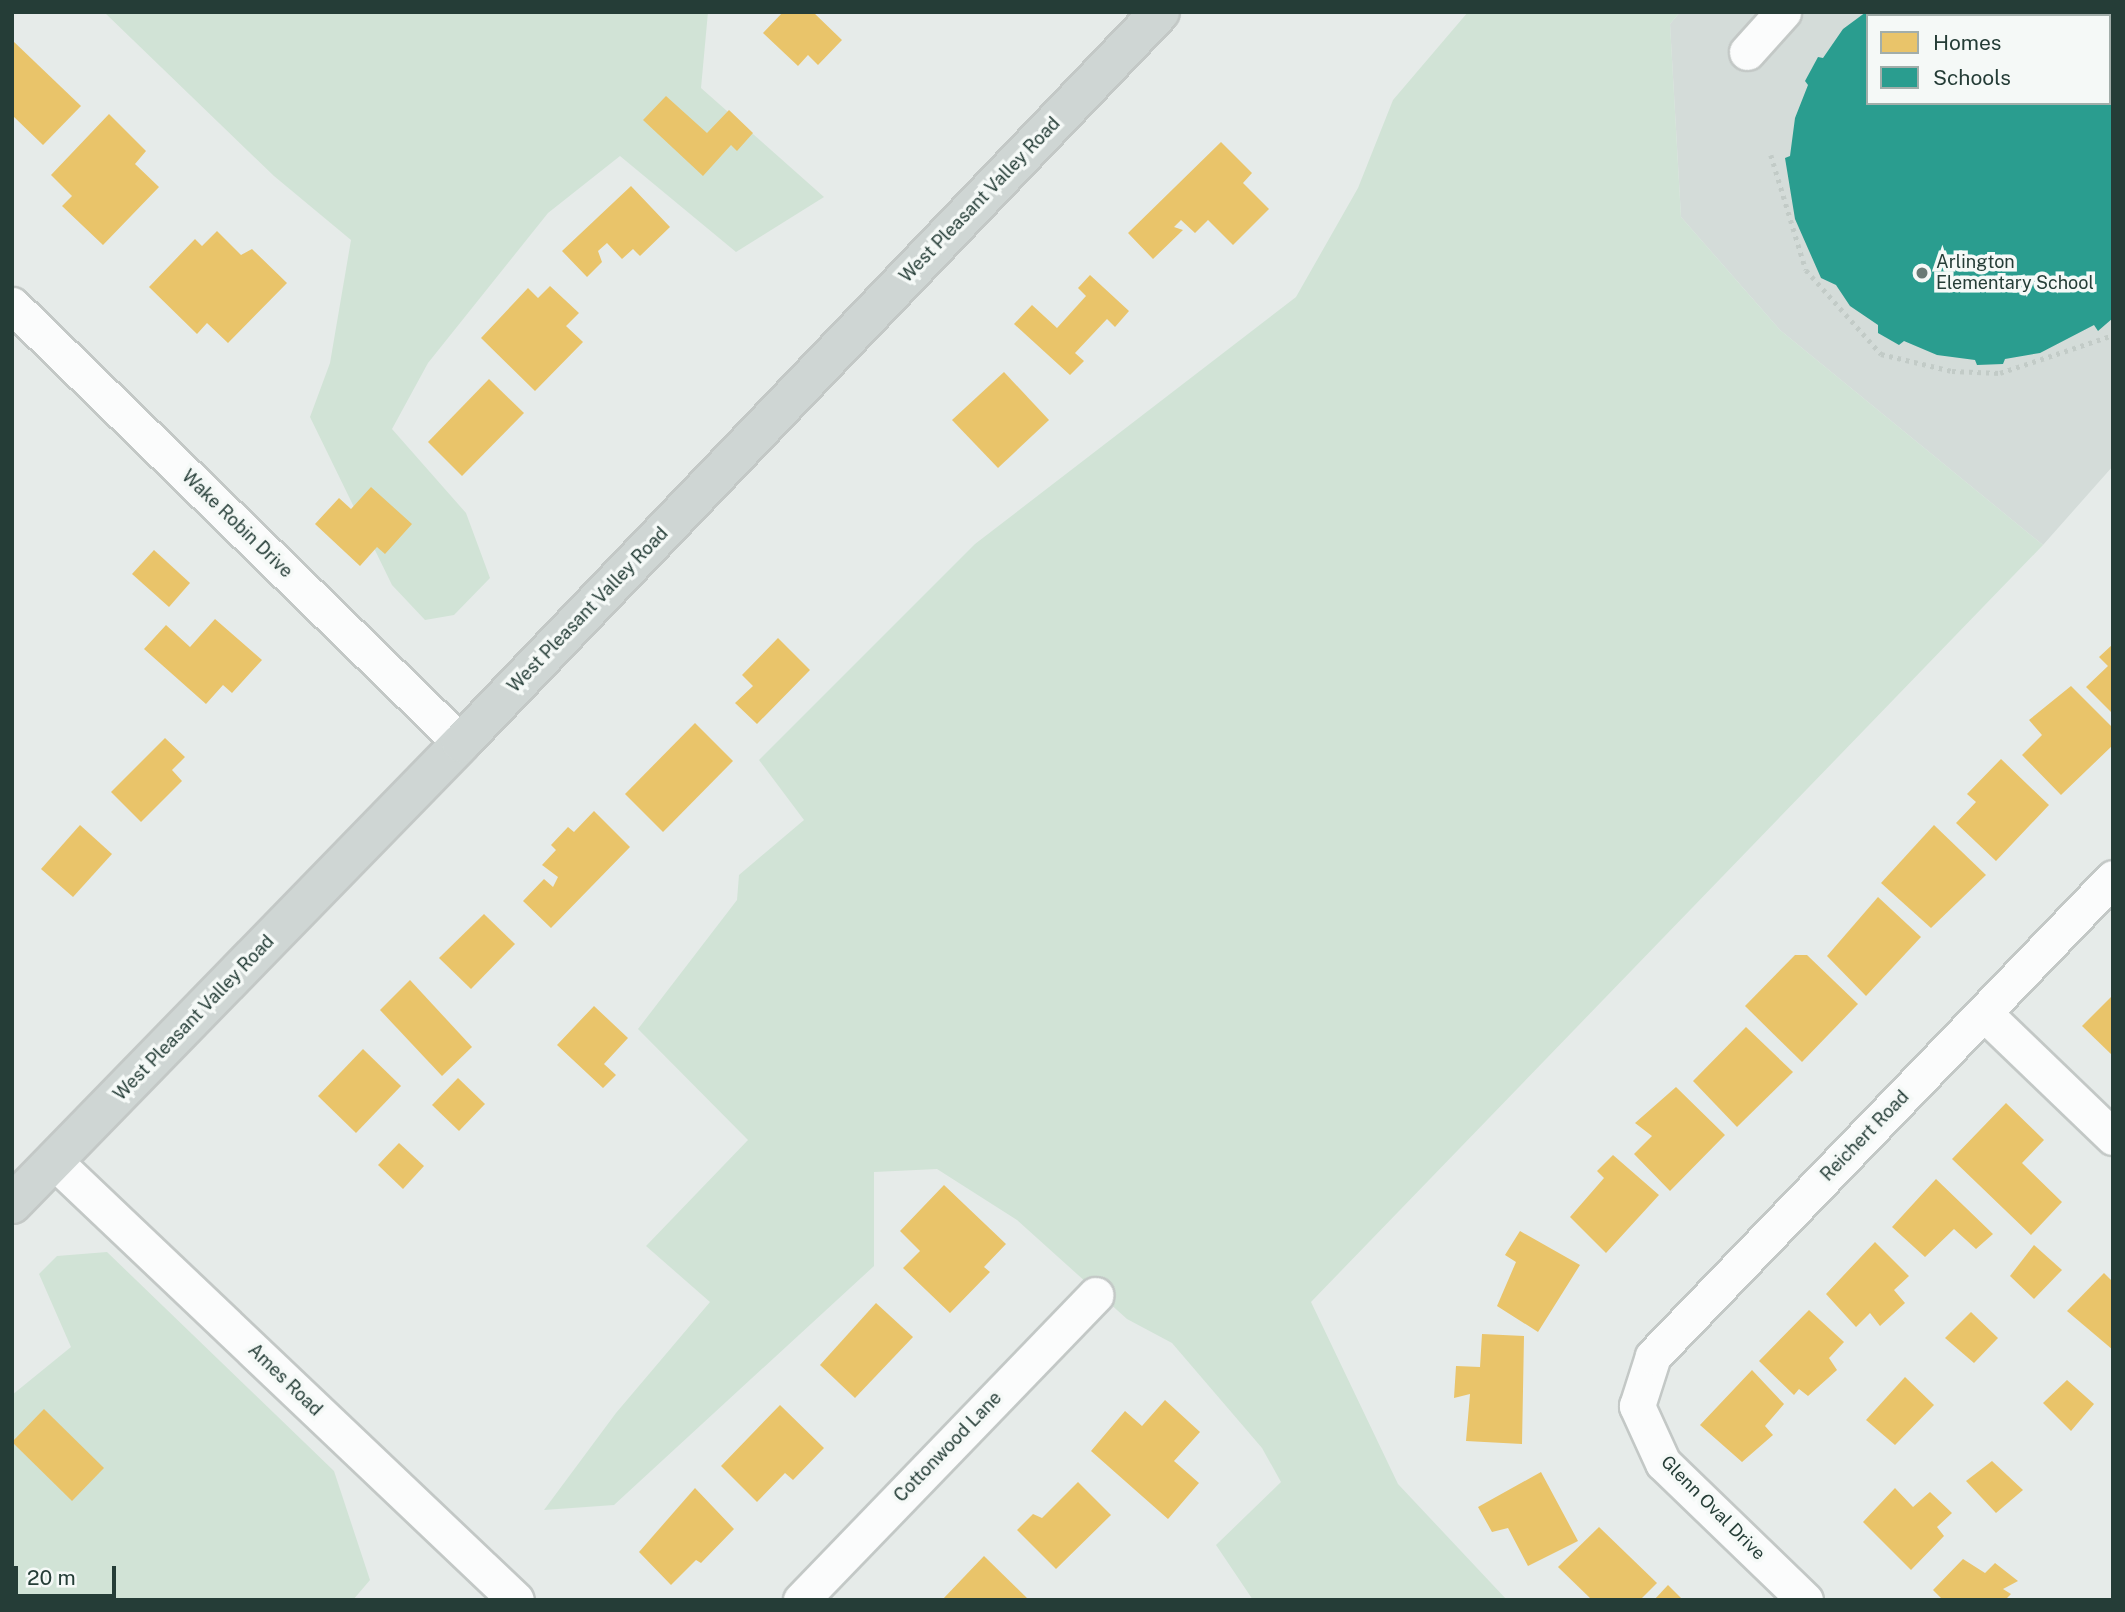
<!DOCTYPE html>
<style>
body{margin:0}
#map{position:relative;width:2125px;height:1612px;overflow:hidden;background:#e6ebe9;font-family:"Public Sans",sans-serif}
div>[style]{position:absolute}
.built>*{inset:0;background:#d4dcd9}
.green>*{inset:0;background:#d1e3d6}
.homes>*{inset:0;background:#e9c46a}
.schools>*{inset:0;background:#2a9d8f}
.path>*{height:4.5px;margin-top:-2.25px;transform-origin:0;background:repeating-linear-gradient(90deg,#c2cbc7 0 3.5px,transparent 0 8.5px)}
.roads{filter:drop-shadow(2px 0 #c3c8c6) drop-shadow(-2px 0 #c3c8c6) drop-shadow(0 2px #c3c8c6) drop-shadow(0 -2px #c3c8c6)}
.minor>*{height:35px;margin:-17.5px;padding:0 17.5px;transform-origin:17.5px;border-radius:17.5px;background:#fbfcfc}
.major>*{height:38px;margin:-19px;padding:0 19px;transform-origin:19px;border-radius:19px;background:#cfd6d4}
.dots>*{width:19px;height:19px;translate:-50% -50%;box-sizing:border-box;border:4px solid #f5f9f7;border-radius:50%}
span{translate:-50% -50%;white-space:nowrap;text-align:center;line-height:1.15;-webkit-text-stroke:7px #f5f9f7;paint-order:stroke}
.street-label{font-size:18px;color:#253d37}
.poi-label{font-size:18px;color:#253d37}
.left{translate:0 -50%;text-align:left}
.frame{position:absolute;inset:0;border:14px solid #253d37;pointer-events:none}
.legend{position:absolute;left:1866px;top:14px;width:245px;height:91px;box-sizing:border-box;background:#f5f9f7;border:2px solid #a2aeaa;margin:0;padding:9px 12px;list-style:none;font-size:21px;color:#253d37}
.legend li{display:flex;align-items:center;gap:14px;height:35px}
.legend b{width:35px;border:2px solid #a2aeaa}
.scale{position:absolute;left:14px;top:1566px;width:102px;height:32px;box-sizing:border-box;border:4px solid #253d37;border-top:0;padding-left:9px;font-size:21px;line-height:24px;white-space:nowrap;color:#253d37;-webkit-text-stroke:5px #f5f9f7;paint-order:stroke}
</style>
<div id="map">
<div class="built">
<i style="clip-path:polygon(evenodd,1680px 12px,2113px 12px,2113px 466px,2043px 545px,1780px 330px,1681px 217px,1670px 24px,1680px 12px,1868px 16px,2109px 16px,2109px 103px,1868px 103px,1868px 16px)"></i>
</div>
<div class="green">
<i style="clip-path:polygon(104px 12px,708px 12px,701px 88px,824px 197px,736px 252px,620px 156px,548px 213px,428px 363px,392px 429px,466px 513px,490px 578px,454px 615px,425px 620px,392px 585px,310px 417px,330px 363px,351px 240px,274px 176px)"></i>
<i style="clip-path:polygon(1468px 12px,1680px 12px,1670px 24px,1681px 217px,1780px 330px,2043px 545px,1311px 1302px,1398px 1484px,1507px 1600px,1253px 1600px,1216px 1545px,1281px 1482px,1262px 1448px,1172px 1343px,1127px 1319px,1017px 1220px,937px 1169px,874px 1172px,874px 1266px,614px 1505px,544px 1510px,616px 1413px,710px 1302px,646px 1246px,748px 1140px,638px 1029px,737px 900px,739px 875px,804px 820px,759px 760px,975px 544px,1296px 297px,1358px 188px,1393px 100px)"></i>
<i style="clip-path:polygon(107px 1252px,334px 1471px,370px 1580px,353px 1600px,12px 1600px,12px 1395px,71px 1347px,39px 1274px,57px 1256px)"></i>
</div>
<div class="homes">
<i style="clip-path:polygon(783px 12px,813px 12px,842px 40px,818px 65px,808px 55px,798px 66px,763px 33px)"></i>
<i style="clip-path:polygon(12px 40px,81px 106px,43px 145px,12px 115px)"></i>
<i style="clip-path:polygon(666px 96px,707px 133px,729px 110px,753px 133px,737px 151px,731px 145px,703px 176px,643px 120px)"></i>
<i style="clip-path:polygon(109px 114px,146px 151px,135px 164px,159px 187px,103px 245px,62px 206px,72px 196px,51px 175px)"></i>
<i style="clip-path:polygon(1221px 142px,1252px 173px,1243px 183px,1269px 209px,1233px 245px,1208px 220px,1195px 233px,1181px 220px,1174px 227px,1183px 230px,1153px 259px,1128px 233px)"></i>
<i style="clip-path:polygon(631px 186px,670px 227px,640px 256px,633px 249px,622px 259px,607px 243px,598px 251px,602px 262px,587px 277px,562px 251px)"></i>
<i style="clip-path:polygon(217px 231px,241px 255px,252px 249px,287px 283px,228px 343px,207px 323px,197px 334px,149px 287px,195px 239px,202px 246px)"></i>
<i style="clip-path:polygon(1090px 275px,1129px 311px,1115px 327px,1107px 319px,1075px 353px,1084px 361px,1070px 375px,1014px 324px,1032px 305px,1057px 328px,1086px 296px,1078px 288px)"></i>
<i style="clip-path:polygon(550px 286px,579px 313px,566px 326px,583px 342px,535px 391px,481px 338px,528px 288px,538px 298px)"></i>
<i style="clip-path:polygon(1004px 372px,1049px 420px,998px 468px,952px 420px)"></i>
<i style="clip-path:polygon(489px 379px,524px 413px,462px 476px,428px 442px)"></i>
<i style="clip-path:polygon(371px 487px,412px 524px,385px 554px,377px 547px,360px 566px,315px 524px,339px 498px,351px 509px)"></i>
<i style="clip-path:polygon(154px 550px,190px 583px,169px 607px,132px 574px)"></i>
<i style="clip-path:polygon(215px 619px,262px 660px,232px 693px,223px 685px,206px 704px,144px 649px,166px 625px,190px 647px)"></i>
<i style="clip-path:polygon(778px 638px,810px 670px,757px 724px,735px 703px,753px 686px,742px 675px)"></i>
<i style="clip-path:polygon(2113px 644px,2113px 714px,2086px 687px,2108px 666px,2099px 657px)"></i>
<i style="clip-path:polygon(2071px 686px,2113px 728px,2113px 745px,2061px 795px,2022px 755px,2042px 735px,2029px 720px)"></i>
<i style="clip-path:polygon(695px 723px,733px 761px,663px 832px,625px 794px)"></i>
<i style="clip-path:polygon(165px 738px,185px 757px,172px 770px,182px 781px,141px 822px,111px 792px)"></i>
<i style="clip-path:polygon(2001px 759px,2049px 805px,1996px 861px,1956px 823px,1976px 802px,1967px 794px)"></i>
<i style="clip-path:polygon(594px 811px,630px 847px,551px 928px,523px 901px,544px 879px,553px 887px,558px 877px,542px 865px,556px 850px,551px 845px,568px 827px,574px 832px)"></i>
<i style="clip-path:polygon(80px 825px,112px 854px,73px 897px,41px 869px)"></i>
<i style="clip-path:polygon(1934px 825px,1986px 875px,1931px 928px,1881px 883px)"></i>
<i style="clip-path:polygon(1878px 897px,1921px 937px,1866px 996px,1827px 956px)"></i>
<i style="clip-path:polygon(484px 914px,515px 944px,471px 989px,439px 958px)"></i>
<i style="clip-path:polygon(1795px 955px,1807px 955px,1858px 1004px,1802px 1062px,1745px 1006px)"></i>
<i style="clip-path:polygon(410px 980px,472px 1047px,442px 1076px,380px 1010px)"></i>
<i style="clip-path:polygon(2113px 995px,2113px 1056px,2082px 1026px)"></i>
<i style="clip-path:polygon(594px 1006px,628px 1038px,604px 1064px,616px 1075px,603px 1088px,557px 1045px)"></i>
<i style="clip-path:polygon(1746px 1027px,1793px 1072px,1737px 1127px,1693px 1081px)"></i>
<i style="clip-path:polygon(363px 1049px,401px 1086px,356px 1133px,318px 1096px)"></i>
<i style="clip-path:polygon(458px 1078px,485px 1104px,459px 1131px,432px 1105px)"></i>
<i style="clip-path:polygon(1676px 1087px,1725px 1135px,1670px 1191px,1634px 1154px,1652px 1136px,1635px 1123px)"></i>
<i style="clip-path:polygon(2006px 1103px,2044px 1140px,2022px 1163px,2062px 1202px,2031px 1235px,1952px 1159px)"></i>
<i style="clip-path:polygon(399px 1143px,424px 1166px,403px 1189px,378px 1165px)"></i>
<i style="clip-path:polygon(1613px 1155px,1659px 1195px,1606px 1253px,1570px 1217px,1604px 1178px,1597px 1171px)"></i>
<i style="clip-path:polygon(1936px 1179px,1993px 1234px,1976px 1249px,1954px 1229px,1925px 1257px,1892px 1227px)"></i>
<i style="clip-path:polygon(944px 1185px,1006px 1244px,984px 1267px,990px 1272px,950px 1313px,903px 1268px,920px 1251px,900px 1231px)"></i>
<i style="clip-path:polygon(1520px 1231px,1580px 1265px,1538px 1332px,1497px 1306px,1516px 1262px,1505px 1255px)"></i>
<i style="clip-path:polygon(1875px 1242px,1909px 1276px,1894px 1290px,1905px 1303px,1880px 1326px,1870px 1313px,1856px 1327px,1826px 1294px)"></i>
<i style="clip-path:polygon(2034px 1245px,2062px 1270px,2034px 1299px,2010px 1276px)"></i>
<i style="clip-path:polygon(2104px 1273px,2113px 1282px,2113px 1350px,2067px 1311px)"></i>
<i style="clip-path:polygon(876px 1303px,913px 1337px,855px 1398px,820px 1365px)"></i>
<i style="clip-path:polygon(1809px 1310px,1844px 1342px,1829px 1358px,1837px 1370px,1808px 1396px,1799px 1389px,1794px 1395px,1759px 1361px)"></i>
<i style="clip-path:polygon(1971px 1312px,1998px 1338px,1974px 1363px,1945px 1338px)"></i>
<i style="clip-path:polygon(1482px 1334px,1524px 1336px,1522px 1444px,1466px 1441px,1470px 1394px,1454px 1398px,1456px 1366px,1480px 1367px)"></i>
<i style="clip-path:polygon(1752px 1370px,1784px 1404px,1765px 1426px,1773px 1435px,1742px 1462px,1700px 1425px)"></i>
<i style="clip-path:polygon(1905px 1377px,1934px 1405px,1895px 1445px,1866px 1420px)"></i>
<i style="clip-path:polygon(2067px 1380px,2094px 1404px,2071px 1431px,2043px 1403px)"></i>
<i style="clip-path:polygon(1165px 1400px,1200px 1432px,1174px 1461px,1199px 1483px,1168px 1519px,1091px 1451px,1125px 1411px,1142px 1426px)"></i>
<i style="clip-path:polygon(780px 1405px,824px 1448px,793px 1480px,785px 1473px,757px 1502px,721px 1466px)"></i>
<i style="clip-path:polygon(44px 1409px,104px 1468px,72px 1501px,12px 1442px)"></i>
<i style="clip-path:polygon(1992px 1461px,2023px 1490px,1996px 1513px,1966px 1481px)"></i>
<i style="clip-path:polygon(1541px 1472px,1578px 1541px,1528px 1566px,1508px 1528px,1492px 1532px,1478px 1507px)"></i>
<i style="clip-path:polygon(1078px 1482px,1111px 1515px,1056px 1569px,1017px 1530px,1033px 1514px,1042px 1518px)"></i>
<i style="clip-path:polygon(695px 1488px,734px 1529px,701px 1563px,696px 1560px,671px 1585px,639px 1552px)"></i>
<i style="clip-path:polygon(1895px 1488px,1913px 1507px,1930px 1492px,1952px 1513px,1937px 1527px,1944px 1536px,1911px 1570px,1863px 1522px)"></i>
<i style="clip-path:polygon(1599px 1527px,1657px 1583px,1640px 1600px,1592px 1600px,1558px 1567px)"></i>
<i style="clip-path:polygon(984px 1556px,1029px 1600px,942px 1600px)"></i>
<i style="clip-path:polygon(1963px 1559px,1985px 1573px,1995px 1563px,2018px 1581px,2003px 1589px,2011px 1594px,2005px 1600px,1943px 1600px,1933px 1590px)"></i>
<i style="clip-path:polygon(1668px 1585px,1683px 1600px,1654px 1600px)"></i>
</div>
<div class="schools">
<i style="clip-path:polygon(evenodd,1866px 12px,2113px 12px,2113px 318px,2098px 331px,2094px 325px,2040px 353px,2005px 359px,2003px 364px,1977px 365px,1975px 360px,1937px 355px,1904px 341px,1899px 345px,1878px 333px,1878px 325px,1850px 306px,1836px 285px,1821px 278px,1795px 219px,1785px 158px,1790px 156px,1795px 118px,1808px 85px,1805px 81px,1818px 57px,1823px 58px,1843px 29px,1866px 12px,1868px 16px,2109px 16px,2109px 103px,1868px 103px,1868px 16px)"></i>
</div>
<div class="path">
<i style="left:1771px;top:155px;width:120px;rotate:73.1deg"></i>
<i style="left:1806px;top:270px;width:113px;rotate:48.2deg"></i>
<i style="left:1881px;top:354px;width:73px;rotate:13.5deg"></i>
<i style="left:1952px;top:371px;width:48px;rotate:2.4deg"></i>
<i style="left:2000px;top:373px;width:119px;rotate:-18.6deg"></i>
</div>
<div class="roads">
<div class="minor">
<i style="left:1747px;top:52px;width:54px;rotate:-48deg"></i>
<i style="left:12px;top:305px;width:627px;rotate:44.29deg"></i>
<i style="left:1984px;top:1013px;width:179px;rotate:43.9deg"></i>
<i style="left:54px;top:1161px;width:637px;rotate:43.54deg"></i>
<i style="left:801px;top:1600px;width:424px;rotate:-46deg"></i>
<i style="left:1805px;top:1600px;width:197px;rotate:-136deg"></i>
<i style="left:1663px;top:1463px;width:63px;rotate:-114.5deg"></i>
<i style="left:1637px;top:1406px;width:52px;rotate:-72.3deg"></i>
<i style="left:1653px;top:1356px;width:663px;rotate:-46.1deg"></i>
</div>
<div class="major">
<i style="left:12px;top:1204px;width:644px;rotate:-45.76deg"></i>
<i style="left:461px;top:743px;width:1011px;rotate:-46.28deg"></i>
</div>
</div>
<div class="dots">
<i style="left:1922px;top:273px;background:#697a75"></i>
</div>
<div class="street-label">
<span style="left:980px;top:200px;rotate:-46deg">West Pleasant Valley Road</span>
<span style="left:237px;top:524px;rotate:44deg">Wake Robin Drive</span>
<span style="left:588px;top:610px;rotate:-46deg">West Pleasant Valley Road</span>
<span style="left:194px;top:1018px;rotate:-46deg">West Pleasant Valley Road</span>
<span style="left:1865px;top:1136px;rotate:-46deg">Reichert Road</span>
<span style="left:285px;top:1380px;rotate:44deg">Ames Road</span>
<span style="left:948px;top:1447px;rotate:-46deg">Cottonwood Lane</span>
<span style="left:1713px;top:1508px;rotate:45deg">Glenn Oval Drive</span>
</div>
<div class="poi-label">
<span class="left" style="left:1936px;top:273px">Arlington<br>Elementary School</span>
</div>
<div class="frame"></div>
<ul class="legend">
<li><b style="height:19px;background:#e9c46a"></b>Homes</li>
<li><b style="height:19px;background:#2a9d8f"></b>Schools</li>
</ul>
<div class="scale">20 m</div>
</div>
